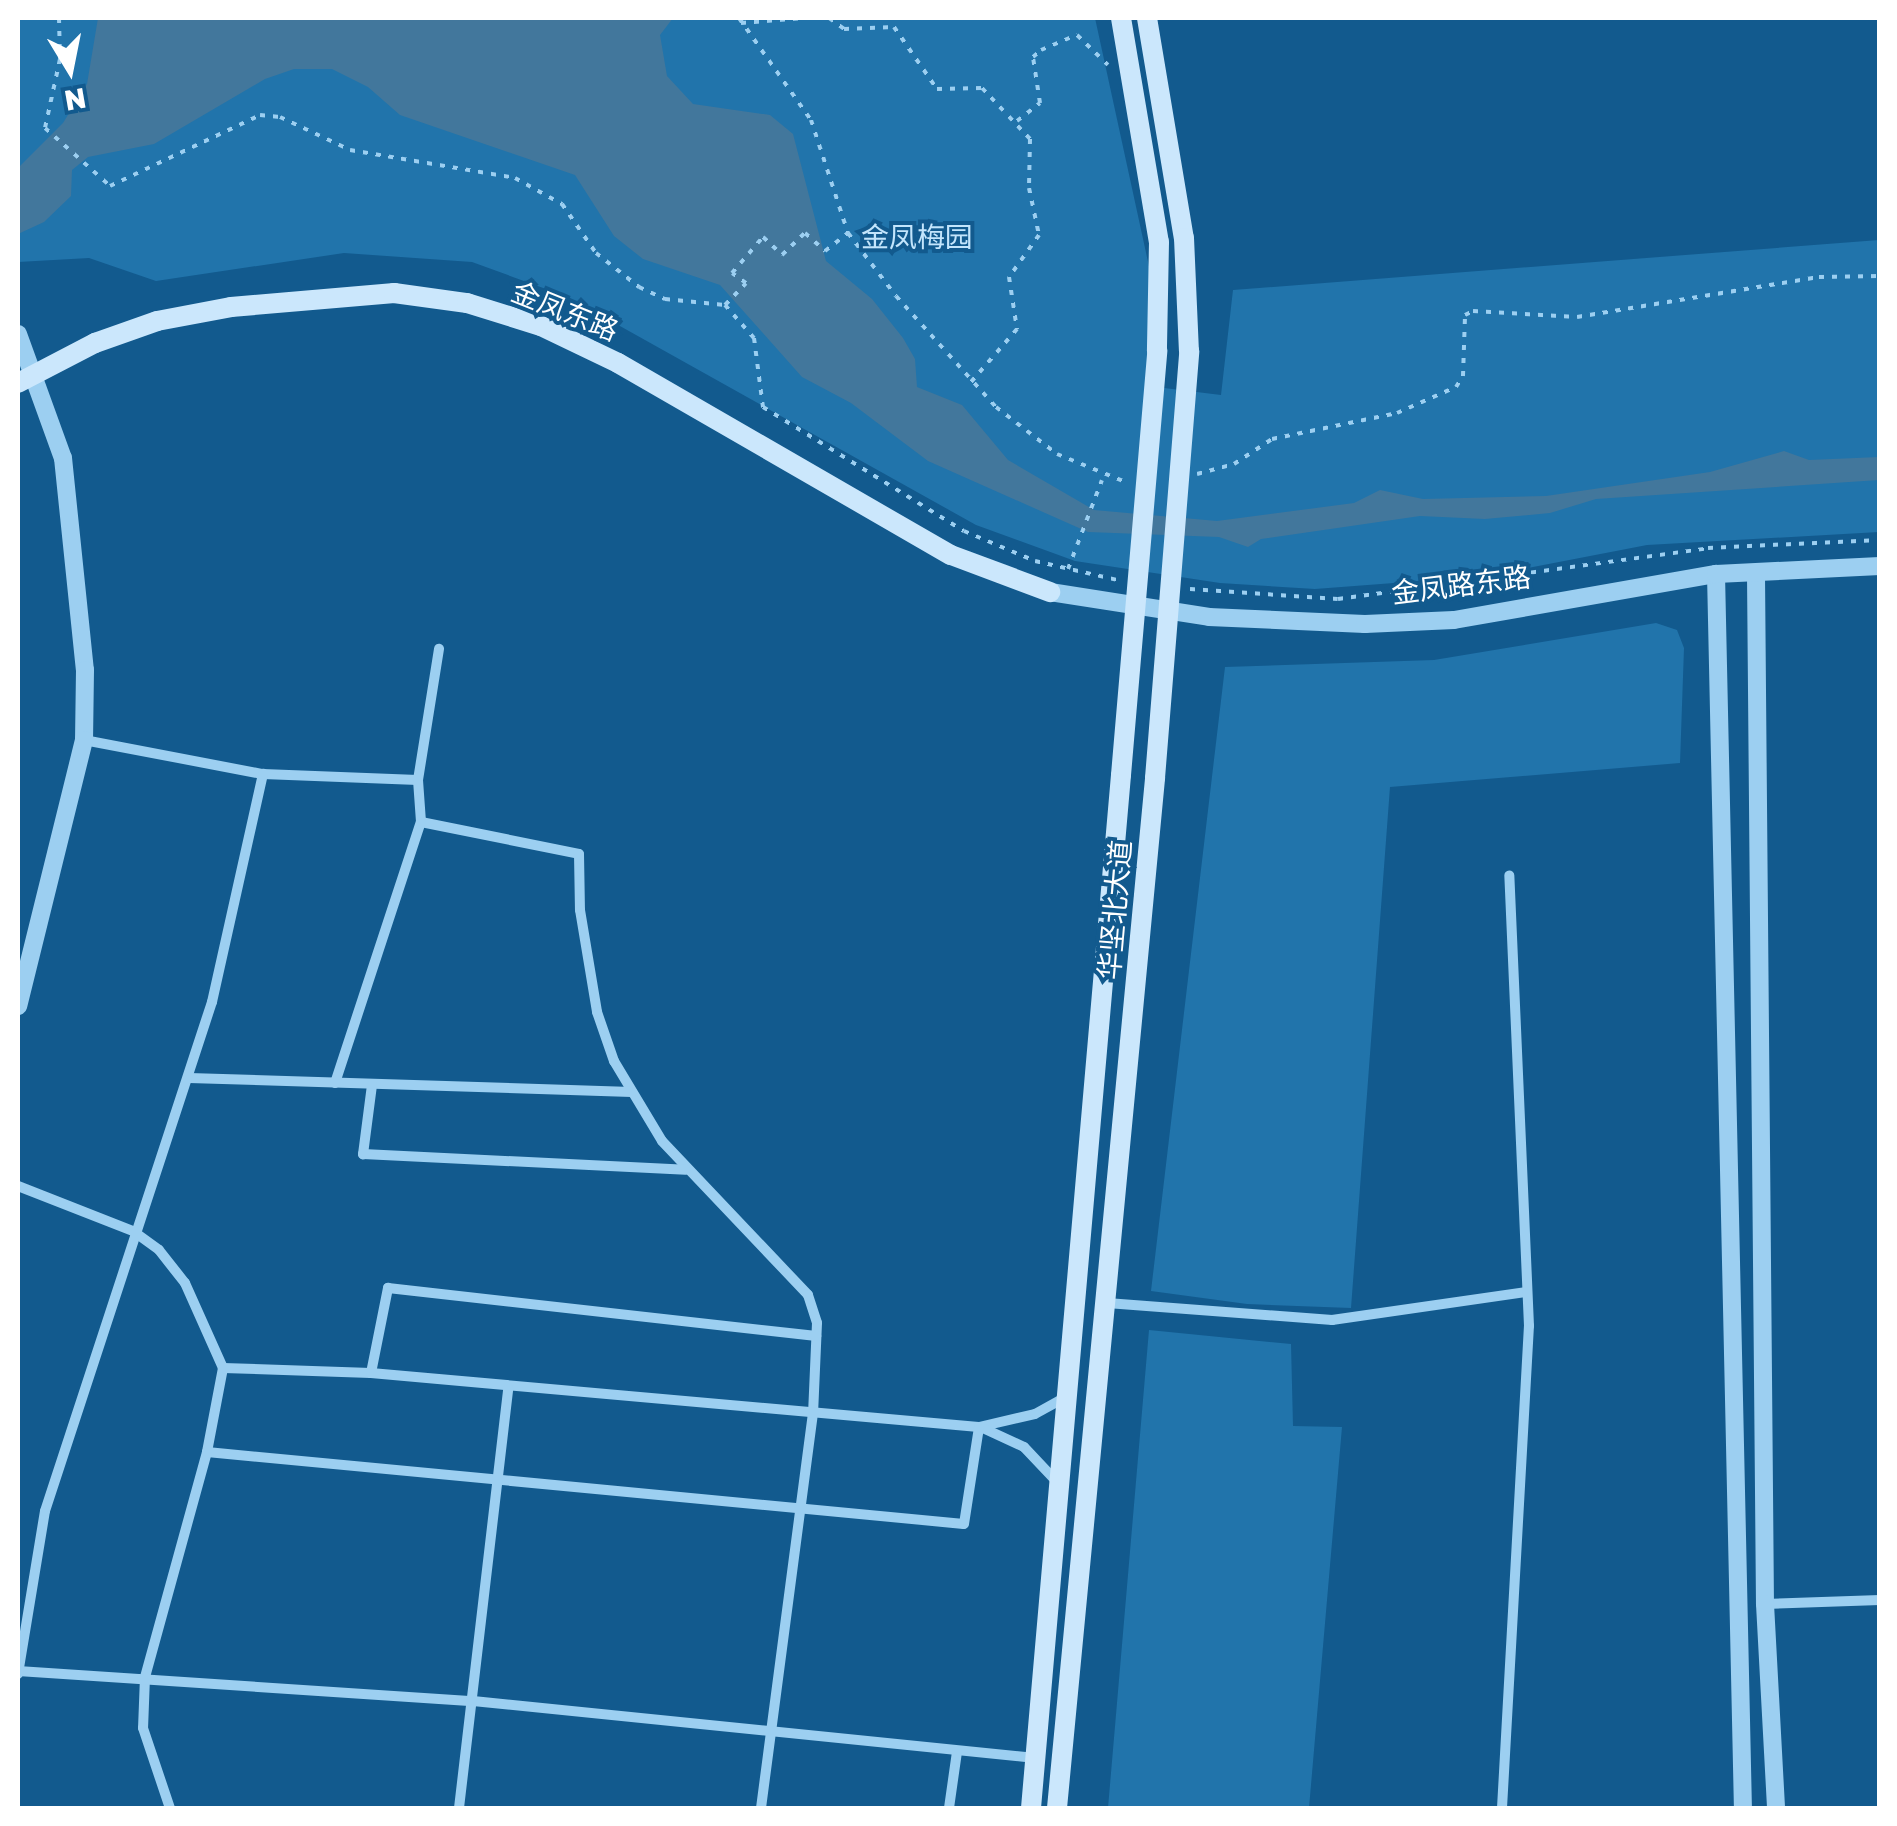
<!DOCTYPE html>
<meta charset="utf-8">
<style>
body{margin:0}
#map{position:relative;width:1897px;height:1826px;overflow:hidden;background:#125a8e;font-family:"Golos Text","Noto Sans SC",sans-serif}
div>[style]{position:absolute}
.green>*{inset:0;background:#2174ab}
.water>*{inset:0;background:#42779c}
.path>*{height:4px;margin-top:-2px;transform-origin:0;background:repeating-linear-gradient(90deg,#9ccff1 0 5px,transparent 0 13px)}
.minor>*{height:10px;margin:-5px;padding:0 5px;transform-origin:5px;border-radius:5px;background:#9ccff1}
.tertiary>*{height:18px;margin:-9px;padding:0 9px;transform-origin:9px;border-radius:9px;background:#9ccff1}
.secondary>*{height:20px;margin:-10px;padding:0 10px;transform-origin:10px;border-radius:10px;background:#cbe7fc}
.secondary-bridge>*{height:20px;margin:-10px;padding:0 10px;transform-origin:10px;border-radius:10px;background:#cbe7fc}
span{translate:-50% -50%;white-space:nowrap;text-align:center;line-height:1.15;-webkit-text-stroke:8px #125a8e;paint-order:stroke}
.park-label{font-size:28px;color:#c3e5fc}
.street-label{font-size:28px;color:#fff}
.frame{position:absolute;inset:0;border:20px solid #fff;pointer-events:none}
.north{position:absolute;left:20px;top:20px;width:100px;height:100px;-webkit-text-stroke:8px #125a8e;paint-order:stroke;rotate:170deg;font-size:28px;font-weight:700;line-height:40px;text-align:center;color:#fff}
.north::after{content:'';display:block;margin:auto;width:35px;height:45px;background:#fff;clip-path:polygon(50% 0,100% 100%,50% 72%,0 100%)}
</style>
<div id="map">
<div class="green">
<i style="clip-path:polygon(18px 18px,1095px 18px,1150px 271px,1156px 387px,1221px 395px,1233px 290px,1879px 240px,1879px 532px,1647px 545px,1486px 576px,1315px 589px,1220px 583px,1075px 561px,976px 525px,568px 297px,472px 262px,344px 253px,156px 281px,89px 258px,18px 262px)"></i>
<i style="clip-path:polygon(1656px 623px,1677px 630px,1684px 648px,1680px 763px,1390px 787px,1351px 1308px,1247px 1304px,1151px 1291px,1225px 667px,1434px 660px)"></i>
<i style="clip-path:polygon(1149px 1330px,1291px 1344px,1293px 1426px,1342px 1427px,1309px 1808px,1108px 1808px)"></i>
</div>
<div class="water">
<i style="clip-path:polygon(98px 18px,673px 18px,660px 35px,667px 76px,693px 104px,770px 115px,793px 134px,826px 261px,872px 299px,903px 338px,915px 359px,917px 387px,962px 405px,1008px 460px,1094px 510px,1217px 521px,1354px 503px,1380px 490px,1423px 499px,1546px 496px,1710px 472px,1784px 451px,1809px 460px,1879px 457px,1879px 480px,1596px 499px,1550px 513px,1485px 519px,1420px 516px,1261px 539px,1248px 547px,1219px 537px,1088px 532px,928px 461px,851px 403px,802px 377px,720px 285px,643px 259px,614px 236px,575px 175px,400px 115px,368px 87px,332px 69px,294px 69px,265px 79px,154px 144px,88px 157px,72px 170px,71px 196px,44px 222px,18px 234px,18px 168px,63px 123px,87px 84px)"></i>
</div>
<div class="path">
<i style="left:59px;top:18px;width:41px;rotate:88.6deg"></i>
<i style="left:60px;top:59px;width:71px;rotate:102.3deg"></i>
<i style="left:45px;top:128px;width:87px;rotate:41.7deg"></i>
<i style="left:110px;top:186px;width:166px;rotate:-25.3deg"></i>
<i style="left:260px;top:115px;width:20px;rotate:6deg"></i>
<i style="left:280px;top:117px;width:77px;rotate:25.2deg"></i>
<i style="left:350px;top:150px;width:167px;rotate:9.6deg"></i>
<i style="left:515px;top:178px;width:54px;rotate:29deg"></i>
<i style="left:562px;top:204px;width:60px;rotate:55.2deg"></i>
<i style="left:596px;top:253px;width:55px;rotate:38.3deg"></i>
<i style="left:639px;top:287px;width:29px;rotate:25deg"></i>
<i style="left:665px;top:299px;width:60px;rotate:5.7deg"></i>
<i style="left:725px;top:305px;width:44px;rotate:48.7deg"></i>
<i style="left:754px;top:338px;width:70px;rotate:82.6deg"></i>
<i style="left:763px;top:407px;width:236px;rotate:31.7deg"></i>
<i style="left:964px;top:531px;width:77px;rotate:22.9deg"></i>
<i style="left:1035px;top:561px;width:84px;rotate:13deg"></i>
<i style="left:739px;top:18px;width:125px;rotate:54.8deg"></i>
<i style="left:811px;top:120px;width:119px;rotate:71.9deg"></i>
<i style="left:848px;top:233px;width:79px;rotate:52.7deg"></i>
<i style="left:896px;top:296px;width:149px;rotate:48deg"></i>
<i style="left:996px;top:407px;width:77px;rotate:37.6deg"></i>
<i style="left:1057px;top:454px;width:77px;rotate:22.2deg"></i>
<i style="left:829px;top:18px;width:19px;rotate:36deg"></i>
<i style="left:844px;top:29px;width:50px;rotate:-2.3deg"></i>
<i style="left:894px;top:27px;width:75px;rotate:55.3deg"></i>
<i style="left:937px;top:89px;width:45px;rotate:-1.3deg"></i>
<i style="left:982px;top:88px;width:70px;rotate:46.7deg"></i>
<i style="left:1030px;top:139px;width:49px;rotate:91.2deg"></i>
<i style="left:1029px;top:188px;width:48px;rotate:78deg"></i>
<i style="left:1039px;top:235px;width:52px;rotate:125.5deg"></i>
<i style="left:1009px;top:277px;width:53px;rotate:81.3deg"></i>
<i style="left:1017px;top:329px;width:70px;rotate:131deg"></i>
<i style="left:741px;top:23px;width:64px;rotate:-4.5deg"></i>
<i style="left:1017px;top:121px;width:29px;rotate:-38deg"></i>
<i style="left:1040px;top:103px;width:47px;rotate:-98.7deg"></i>
<i style="left:1033px;top:57px;width:11px;rotate:-41deg"></i>
<i style="left:1041px;top:50px;width:39px;rotate:-23deg"></i>
<i style="left:1077px;top:35px;width:43px;rotate:44.1deg"></i>
<i style="left:725px;top:305px;width:30px;rotate:-46deg"></i>
<i style="left:746px;top:283px;width:17px;rotate:-144deg"></i>
<i style="left:732px;top:273px;width:48px;rotate:-49.3deg"></i>
<i style="left:763px;top:237px;width:26px;rotate:43deg"></i>
<i style="left:782px;top:255px;width:32px;rotate:-44deg"></i>
<i style="left:805px;top:233px;width:27px;rotate:42deg"></i>
<i style="left:825px;top:251px;width:29px;rotate:-38deg"></i>
<i style="left:1197px;top:474px;width:38px;rotate:-15deg"></i>
<i style="left:1234px;top:464px;width:45px;rotate:-33.3deg"></i>
<i style="left:1272px;top:439px;width:128px;rotate:-11.7deg"></i>
<i style="left:1397px;top:413px;width:64px;rotate:-23.8deg"></i>
<i style="left:1456px;top:387px;width:13px;rotate:-58deg"></i>
<i style="left:1463px;top:376px;width:61px;rotate:-88.1deg"></i>
<i style="left:1465px;top:315px;width:9px;rotate:-27deg"></i>
<i style="left:1473px;top:311px;width:104px;rotate:3.3deg"></i>
<i style="left:1577px;top:317px;width:245px;rotate:-9.4deg"></i>
<i style="left:1819px;top:277px;width:61px;rotate:-0.9deg"></i>
<i style="left:1068px;top:569px;width:95px;rotate:-69.1deg"></i>
<i style="left:1190px;top:589px;width:148px;rotate:3.9deg"></i>
<i style="left:1338px;top:599px;width:373px;rotate:-7.8deg"></i>
<i style="left:1708px;top:548px;width:172px;rotate:-2.7deg"></i>
</div>
<div class="minor">
<i style="left:84px;top:740px;width:182px;rotate:10.8deg"></i>
<i style="left:263px;top:774px;width:155px;rotate:2.2deg"></i>
<i style="left:418px;top:780px;width:42px;rotate:85.9deg"></i>
<i style="left:421px;top:822px;width:161px;rotate:11.4deg"></i>
<i style="left:579px;top:854px;width:56px;rotate:89deg"></i>
<i style="left:580px;top:910px;width:103px;rotate:80.5deg"></i>
<i style="left:597px;top:1012px;width:52px;rotate:70.9deg"></i>
<i style="left:614px;top:1061px;width:93px;rotate:59deg"></i>
<i style="left:662px;top:1141px;width:212px;rotate:46.5deg"></i>
<i style="left:808px;top:1295px;width:29px;rotate:72deg"></i>
<i style="left:817px;top:1323px;width:90px;rotate:92.5deg"></i>
<i style="left:813px;top:1413px;width:398px;rotate:97.5deg"></i>
<i style="left:418px;top:780px;width:133px;rotate:-80.9deg"></i>
<i style="left:189px;top:1078px;width:443px;rotate:1.8deg"></i>
<i style="left:335px;top:1083px;width:275px;rotate:-71.8deg"></i>
<i style="left:372px;top:1085px;width:70px;rotate:97.4deg"></i>
<i style="left:363px;top:1154px;width:323px;rotate:2.8deg"></i>
<i style="left:18px;top:1186px;width:123px;rotate:21.4deg"></i>
<i style="left:133px;top:1231px;width:32px;rotate:36deg"></i>
<i style="left:159px;top:1250px;width:42px;rotate:51.8deg"></i>
<i style="left:185px;top:1283px;width:93px;rotate:65.9deg"></i>
<i style="left:223px;top:1368px;width:86px;rotate:100.8deg"></i>
<i style="left:207px;top:1452px;width:233px;rotate:105.4deg"></i>
<i style="left:145px;top:1677px;width:51px;rotate:92.2deg"></i>
<i style="left:143px;top:1728px;width:84px;rotate:71.4deg"></i>
<i style="left:1107px;top:1303px;width:226px;rotate:4.3deg"></i>
<i style="left:1332px;top:1320px;width:197px;rotate:-8.2deg"></i>
<i style="left:223px;top:1368px;width:148px;rotate:1.9deg"></i>
<i style="left:371px;top:1373px;width:610px;rotate:5.08deg"></i>
<i style="left:979px;top:1427px;width:57px;rotate:-13.1deg"></i>
<i style="left:1035px;top:1414px;width:37px;rotate:-29deg"></i>
<i style="left:371px;top:1373px;width:87px;rotate:-78.7deg"></i>
<i style="left:388px;top:1288px;width:431px;rotate:6.4deg"></i>
<i style="left:985px;top:1429px;width:43px;rotate:24.8deg"></i>
<i style="left:1024px;top:1447px;width:50px;rotate:46.6deg"></i>
<i style="left:207px;top:1452px;width:760px;rotate:5.43deg"></i>
<i style="left:964px;top:1524px;width:98px;rotate:-81.2deg"></i>
<i style="left:1765px;top:1604px;width:115px;rotate:-2deg"></i>
<i style="left:18px;top:1671px;width:456px;rotate:3.8deg"></i>
<i style="left:473px;top:1701px;width:565px;rotate:5.79deg"></i>
<i style="left:18px;top:1674px;width:165px;rotate:-80.6deg"></i>
<i style="left:45px;top:1511px;width:536px;rotate:-71.84deg"></i>
<i style="left:212px;top:1002px;width:234px;rotate:-77.4deg"></i>
<i style="left:459px;top:1808px;width:422px;rotate:-83.3deg"></i>
<i style="left:949px;top:1808px;width:57px;rotate:-81.9deg"></i>
<i style="left:1502px;top:1808px;width:483px;rotate:-86.8deg"></i>
<i style="left:1529px;top:1326px;width:451px;rotate:-92.5deg"></i>
</div>
<div class="tertiary">
<i style="left:18px;top:334px;width:132px;rotate:70.1deg"></i>
<i style="left:63px;top:458px;width:213px;rotate:84.1deg"></i>
<i style="left:85px;top:670px;width:70px;rotate:90.8deg"></i>
<i style="left:84px;top:740px;width:274px;rotate:103.9deg"></i>
<i style="left:1716px;top:574px;width:1234px;rotate:88.75deg"></i>
<i style="left:1756px;top:575px;width:1029px;rotate:89.5deg"></i>
<i style="left:1765px;top:1604px;width:204px;rotate:86.9deg"></i>
<i style="left:1050px;top:592px;width:161px;rotate:8.9deg"></i>
<i style="left:1209px;top:617px;width:156px;rotate:2.6deg"></i>
<i style="left:1365px;top:624px;width:89px;rotate:-2.6deg"></i>
<i style="left:1454px;top:620px;width:266px;rotate:-10deg"></i>
<i style="left:1716px;top:574px;width:164px;rotate:-2.8deg"></i>
</div>
<div class="secondary">
<i style="left:1121px;top:18px;width:227px;rotate:80.4deg"></i>
<i style="left:1159px;top:242px;width:109px;rotate:91.1deg"></i>
<i style="left:1147px;top:18px;width:223px;rotate:80.5deg"></i>
<i style="left:1184px;top:238px;width:113px;rotate:87.5deg"></i>
<i style="left:18px;top:383px;width:87px;rotate:-27.5deg"></i>
<i style="left:95px;top:343px;width:66px;rotate:-19.5deg"></i>
<i style="left:157px;top:321px;width:75px;rotate:-10.7deg"></i>
<i style="left:231px;top:307px;width:164px;rotate:-4.9deg"></i>
<i style="left:394px;top:293px;width:74px;rotate:7.8deg"></i>
<i style="left:467px;top:303px;width:77px;rotate:17.3deg"></i>
<i style="left:541px;top:326px;width:85px;rotate:25.7deg"></i>
<i style="left:618px;top:363px;width:384px;rotate:30deg"></i>
<i style="left:951px;top:555px;width:106px;rotate:20.5deg"></i>
<i style="left:1031px;top:1808px;width:1037px;rotate:-85.02deg"></i>
<i style="left:1057px;top:1808px;width:1035px;rotate:-84.56deg"></i>
</div>
<div class="secondary-bridge">
<i style="left:1121px;top:775px;width:426px;rotate:-85.1deg"></i>
<i style="left:1155px;top:778px;width:428px;rotate:-85.4deg"></i>
</div>
<div class="park-label">
<span style="left:917px;top:237px">金凤梅园</span>
</div>
<div class="street-label">
<span style="left:565px;top:311px;rotate:22deg">金凤东路</span>
<span style="left:1461px;top:585px;rotate:-7deg">金凤路东路</span>
<span style="left:1115px;top:910px;rotate:-85deg">华坚北大道</span>
</div>
<div class="frame"></div>
<div class="north">N</div>
</div>
